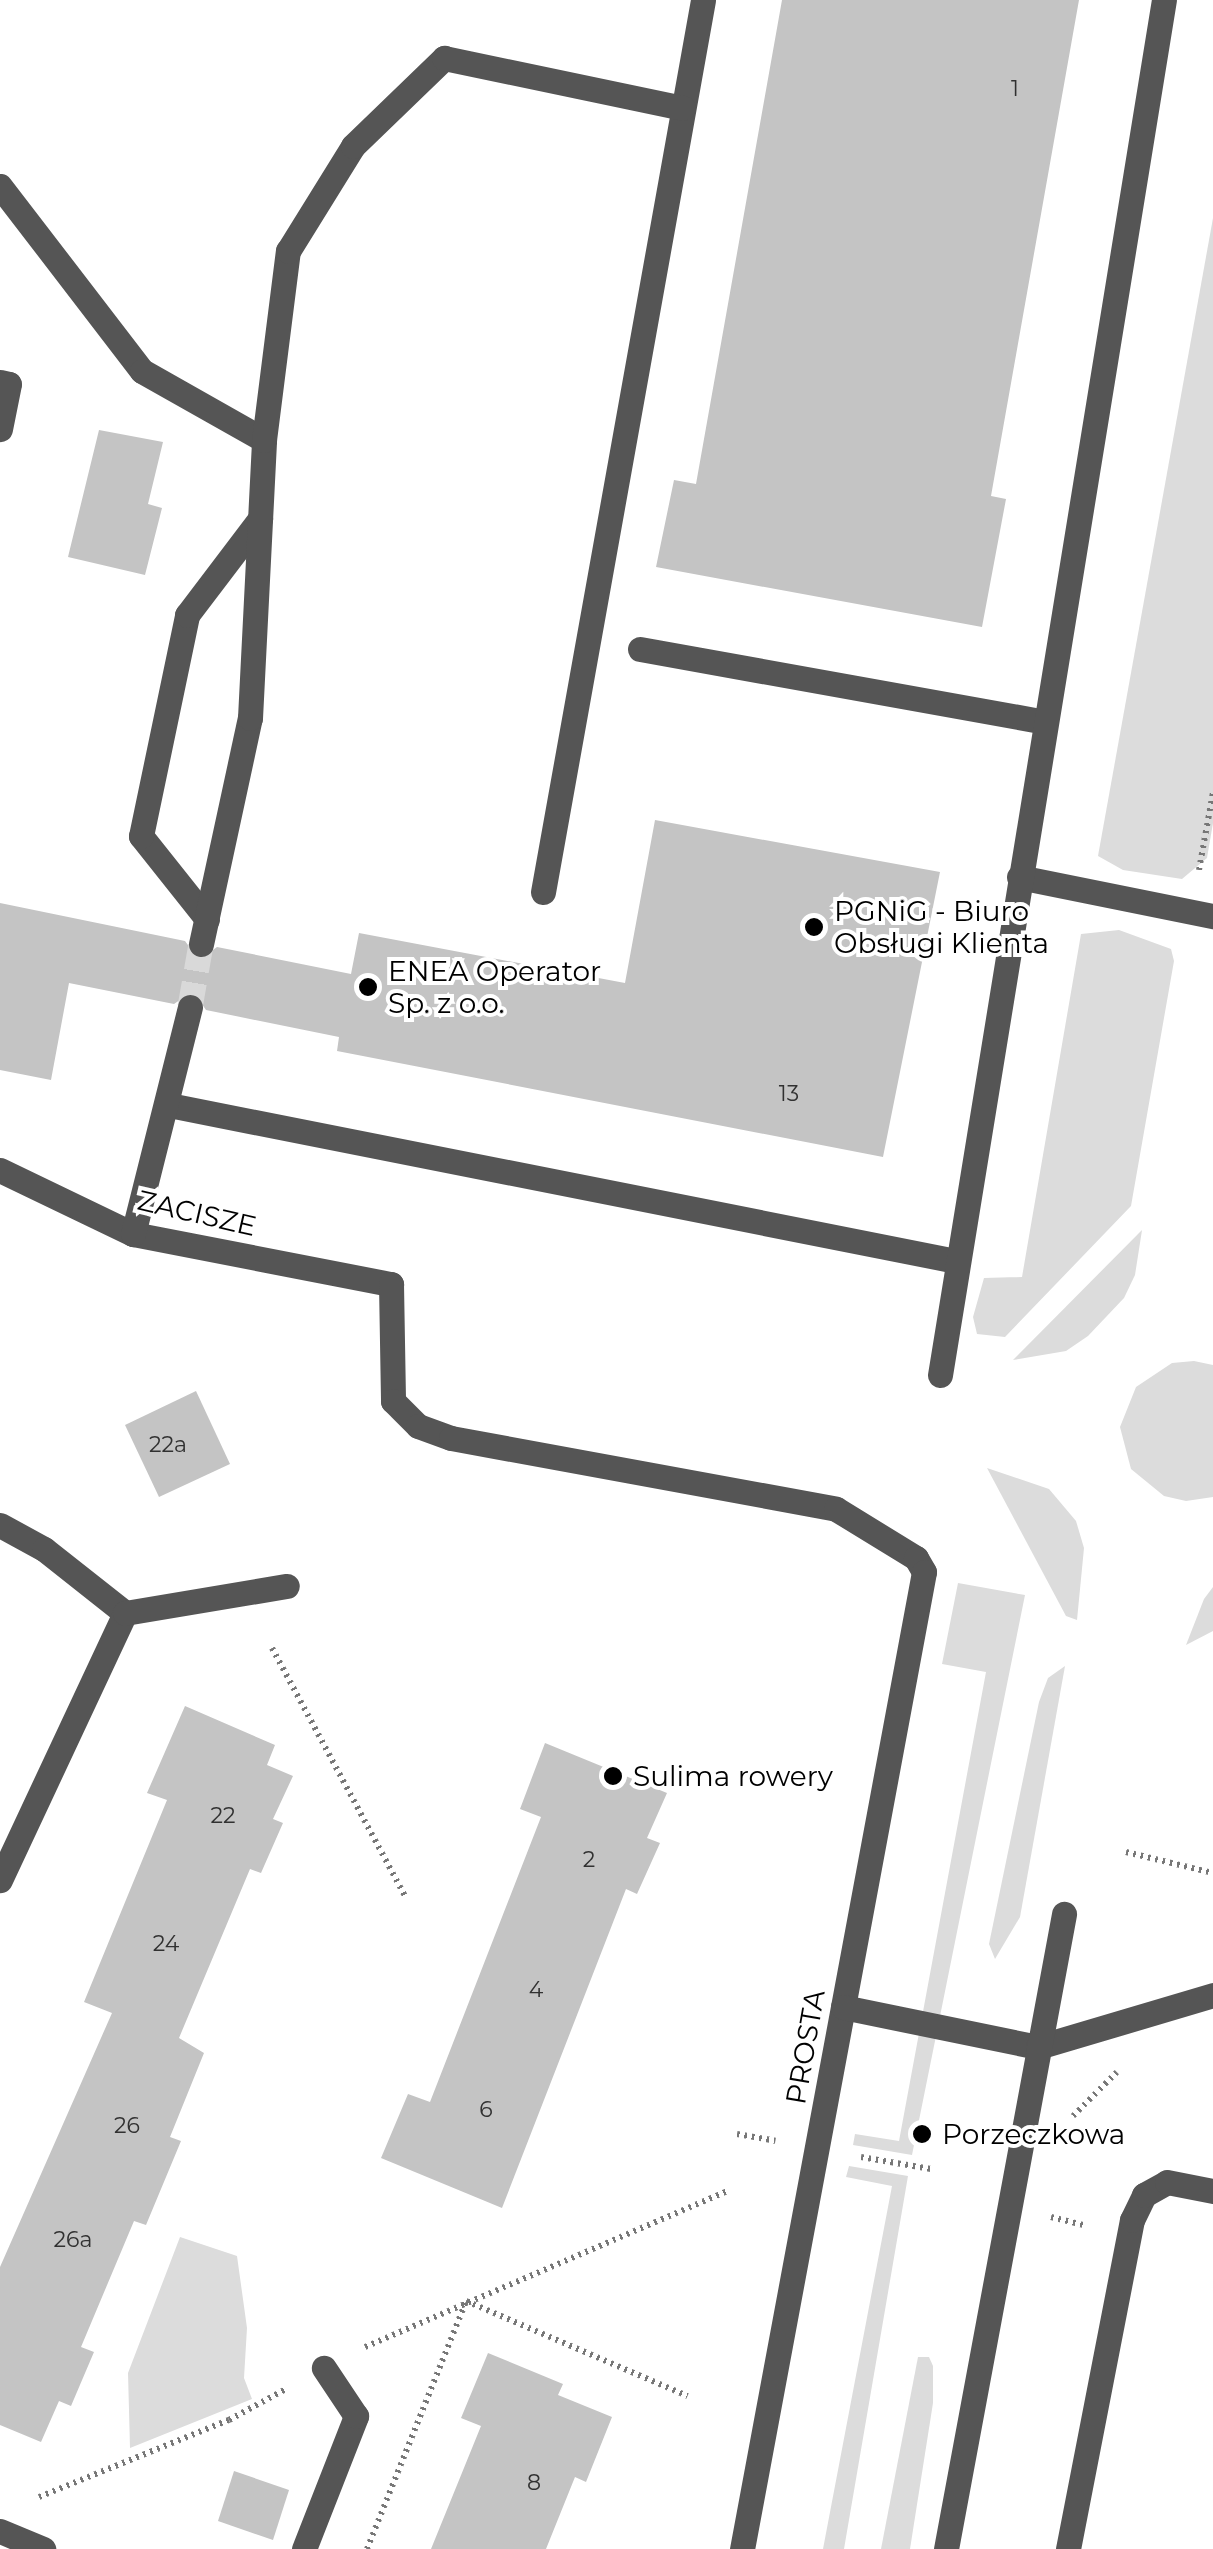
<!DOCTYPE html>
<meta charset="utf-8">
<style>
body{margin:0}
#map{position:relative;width:1213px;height:2549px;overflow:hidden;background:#fff;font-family:Montserrat,sans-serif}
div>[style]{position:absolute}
.green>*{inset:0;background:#dcdcdc}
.building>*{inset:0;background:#c4c4c4}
.minor-tunnel>*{height:25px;margin-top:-12.5px;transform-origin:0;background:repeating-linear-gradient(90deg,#d9d9d9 0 25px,transparent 0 37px)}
.path>*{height:6px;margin-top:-3px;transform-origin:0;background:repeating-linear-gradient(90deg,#777 0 2.5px,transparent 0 7.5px)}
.minor>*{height:25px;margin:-12.5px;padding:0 12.5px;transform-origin:12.5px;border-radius:12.5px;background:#555}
.dots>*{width:28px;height:28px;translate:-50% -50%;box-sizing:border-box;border:5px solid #fff;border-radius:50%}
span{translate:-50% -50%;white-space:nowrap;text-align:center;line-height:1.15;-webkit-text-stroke:8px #fff;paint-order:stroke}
.number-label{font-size:22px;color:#313131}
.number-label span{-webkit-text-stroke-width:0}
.poi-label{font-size:28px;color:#000}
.left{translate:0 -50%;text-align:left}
.street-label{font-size:28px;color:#000}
</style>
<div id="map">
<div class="green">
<i style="clip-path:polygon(1213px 218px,1213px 823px,1207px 858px,1182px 879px,1123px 870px,1098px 856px)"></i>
<i style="clip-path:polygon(1119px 930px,1171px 949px,1174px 961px,1131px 1206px,1005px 1337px,977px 1334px,973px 1317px,984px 1278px,1022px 1277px,1081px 934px)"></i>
<i style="clip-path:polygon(1142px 1230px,1135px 1275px,1124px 1298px,1088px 1336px,1066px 1351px,1013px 1360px)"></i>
<i style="clip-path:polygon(1194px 1361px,1213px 1365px,1213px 1497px,1186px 1501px,1164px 1496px,1131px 1469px,1120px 1427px,1136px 1387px,1172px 1363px)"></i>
<i style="clip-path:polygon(987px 1468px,1049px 1489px,1076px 1521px,1084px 1548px,1077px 1620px,1066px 1616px)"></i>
<i style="clip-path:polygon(958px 1583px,1025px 1595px,912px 2155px,853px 2145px,855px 2134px,899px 2141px,986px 1672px,942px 1664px)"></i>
<i style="clip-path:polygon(1213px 1587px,1213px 1631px,1186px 1645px,1204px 1599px)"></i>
<i style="clip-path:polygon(1065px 1666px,1020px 1917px,995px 1959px,989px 1944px,1039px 1702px,1048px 1678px)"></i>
<i style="clip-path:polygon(849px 2166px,908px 2176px,844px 2549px,823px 2549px,892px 2186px,846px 2177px)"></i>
<i style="clip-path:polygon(180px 2237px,237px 2256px,247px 2328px,244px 2378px,252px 2399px,130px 2448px,128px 2373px)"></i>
<i style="clip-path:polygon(918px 2357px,929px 2357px,933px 2366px,933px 2403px,910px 2549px,881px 2549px)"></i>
</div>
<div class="building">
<i style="clip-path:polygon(782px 0,1079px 0,991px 496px,1006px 499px,982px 627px,656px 567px,674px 480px,696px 484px)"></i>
<i style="clip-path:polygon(99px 430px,163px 442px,148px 504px,162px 508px,145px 575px,68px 557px)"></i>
<i style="clip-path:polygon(655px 820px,940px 872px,883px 1157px,337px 1051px,339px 1037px,206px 1010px,193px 991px,174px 1004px,69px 983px,51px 1080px,0 1070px,0 903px,185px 941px,199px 960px,217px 947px,351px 974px,359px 933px,625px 983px)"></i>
<i style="clip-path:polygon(196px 1391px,230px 1464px,159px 1497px,125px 1425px)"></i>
<i style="clip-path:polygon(185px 1706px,275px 1745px,267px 1765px,293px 1776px,273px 1819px,283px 1823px,261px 1873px,250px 1869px,179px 2038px,204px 2053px,170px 2137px,181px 2141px,146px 2225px,134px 2221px,81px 2347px,94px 2352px,71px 2406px,59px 2401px,41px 2442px,0 2425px,0 2267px,112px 2013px,84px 2002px,167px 1800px,147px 1793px)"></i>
<i style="clip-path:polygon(545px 1743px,667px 1793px,647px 1838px,660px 1843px,637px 1894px,626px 1889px,502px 2208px,381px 2158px,408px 2094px,430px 2102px,541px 1817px,520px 1809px)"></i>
<i style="clip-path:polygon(488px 2353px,563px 2384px,558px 2395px,612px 2417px,586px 2482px,575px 2477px,546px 2549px,431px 2549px,481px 2426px,461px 2418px)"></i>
<i style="clip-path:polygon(234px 2471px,289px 2490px,273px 2540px,218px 2521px)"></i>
</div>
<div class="minor-tunnel">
<i style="left:190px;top:1007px;width:64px;rotate:-80.1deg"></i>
</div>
<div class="path">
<i style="left:1199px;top:870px;width:79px;rotate:-79.8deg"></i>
<i style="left:272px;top:1648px;width:281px;rotate:61.8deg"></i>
<i style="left:1126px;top:1852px;width:89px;rotate:13.6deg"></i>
<i style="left:1073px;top:2116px;width:62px;rotate:-45deg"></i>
<i style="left:737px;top:2134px;width:39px;rotate:10deg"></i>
<i style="left:861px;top:2157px;width:71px;rotate:9.7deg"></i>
<i style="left:1051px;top:2217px;width:37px;rotate:14deg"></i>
<i style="left:365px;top:2347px;width:394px;rotate:-23.3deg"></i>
<i style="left:39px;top:2497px;width:205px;rotate:-22.1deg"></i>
<i style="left:229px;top:2420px;width:63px;rotate:-28.6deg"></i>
<i style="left:367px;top:2549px;width:267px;rotate:-68.2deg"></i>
<i style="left:466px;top:2301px;width:241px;rotate:23.2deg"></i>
</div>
<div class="minor">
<i style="left:0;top:186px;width:233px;rotate:52.5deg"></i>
<i style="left:142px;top:371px;width:140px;rotate:29.5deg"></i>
<i style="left:0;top:382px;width:9px;rotate:13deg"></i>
<i style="left:9px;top:384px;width:46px;rotate:101.3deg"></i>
<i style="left:640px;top:649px;width:412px;rotate:10.2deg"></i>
<i style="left:1019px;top:877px;width:198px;rotate:11.4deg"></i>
<i style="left:543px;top:892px;width:906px;rotate:-79.83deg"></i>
<i style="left:207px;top:919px;width:106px;rotate:-128.5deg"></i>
<i style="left:141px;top:836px;width:226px;rotate:-78.2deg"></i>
<i style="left:187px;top:615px;width:121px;rotate:-52.8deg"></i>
<i style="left:201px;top:944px;width:231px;rotate:-77.8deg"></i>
<i style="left:250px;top:718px;width:278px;rotate:-87.1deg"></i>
<i style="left:264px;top:440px;width:191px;rotate:-82.8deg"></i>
<i style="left:288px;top:251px;width:123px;rotate:-58.2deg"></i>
<i style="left:353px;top:146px;width:127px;rotate:-44deg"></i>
<i style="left:444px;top:58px;width:244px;rotate:11.8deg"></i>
<i style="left:169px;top:1105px;width:802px;rotate:11.21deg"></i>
<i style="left:0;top:1170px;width:148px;rotate:25.7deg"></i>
<i style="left:133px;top:1234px;width:263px;rotate:11deg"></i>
<i style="left:391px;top:1284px;width:117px;rotate:89deg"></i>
<i style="left:393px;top:1401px;width:35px;rotate:45deg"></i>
<i style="left:418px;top:1426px;width:35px;rotate:20deg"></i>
<i style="left:451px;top:1438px;width:391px;rotate:10.4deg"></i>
<i style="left:836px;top:1509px;width:94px;rotate:31.5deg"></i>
<i style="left:916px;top:1558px;width:16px;rotate:60deg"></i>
<i style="left:924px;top:1572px;width:994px;rotate:100.55deg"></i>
<i style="left:133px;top:1234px;width:234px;rotate:-75.9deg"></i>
<i style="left:940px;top:1375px;width:1393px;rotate:-80.75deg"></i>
<i style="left:0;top:1525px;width:50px;rotate:28.6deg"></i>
<i style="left:44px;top:1549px;width:103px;rotate:38.3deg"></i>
<i style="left:125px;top:1613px;width:295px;rotate:115.1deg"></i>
<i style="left:125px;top:1613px;width:164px;rotate:-9.5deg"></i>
<i style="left:843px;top:2007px;width:199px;rotate:11.6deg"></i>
<i style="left:1038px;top:2047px;width:183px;rotate:-16.5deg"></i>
<i style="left:0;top:2531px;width:47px;rotate:22.7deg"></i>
<i style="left:304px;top:2549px;width:143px;rotate:-68.6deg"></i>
<i style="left:356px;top:2416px;width:58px;rotate:-123.7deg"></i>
<i style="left:946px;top:2549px;width:646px;rotate:-79.47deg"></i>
<i style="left:1068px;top:2549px;width:335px;rotate:-79deg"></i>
<i style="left:1132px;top:2220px;width:28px;rotate:-64deg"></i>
<i style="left:1144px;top:2195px;width:26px;rotate:-29deg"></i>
<i style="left:1167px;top:2182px;width:47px;rotate:11.1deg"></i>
</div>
<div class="dots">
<i style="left:814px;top:927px;background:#000"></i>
<i style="left:368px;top:987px;background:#000"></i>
<i style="left:613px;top:1776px;background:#000"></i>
<i style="left:922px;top:2134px;background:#000"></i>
</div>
<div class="number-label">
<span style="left:1015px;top:89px">1</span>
<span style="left:789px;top:1094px">13</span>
<span style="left:168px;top:1445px">22a</span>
<span style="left:223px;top:1816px">22</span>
<span style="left:589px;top:1860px">2</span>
<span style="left:166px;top:1944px">24</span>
<span style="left:536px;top:1990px">4</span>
<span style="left:486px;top:2110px">6</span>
<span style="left:127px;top:2126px">26</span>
<span style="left:73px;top:2240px">26a</span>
<span style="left:534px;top:2483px">8</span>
</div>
<div class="poi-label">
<span class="left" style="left:834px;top:927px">PGNiG - Biuro<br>Obsługi Klienta</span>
<span class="left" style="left:388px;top:987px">ENEA Operator<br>Sp. z o.o.</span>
<span class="left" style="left:633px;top:1776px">Sulima rowery</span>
<span class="left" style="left:942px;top:2134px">Porzeczkowa</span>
</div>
<div class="street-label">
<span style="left:197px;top:1213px;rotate:13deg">ZACISZE</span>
<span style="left:805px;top:2047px;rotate:-80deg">PROSTA</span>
</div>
</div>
